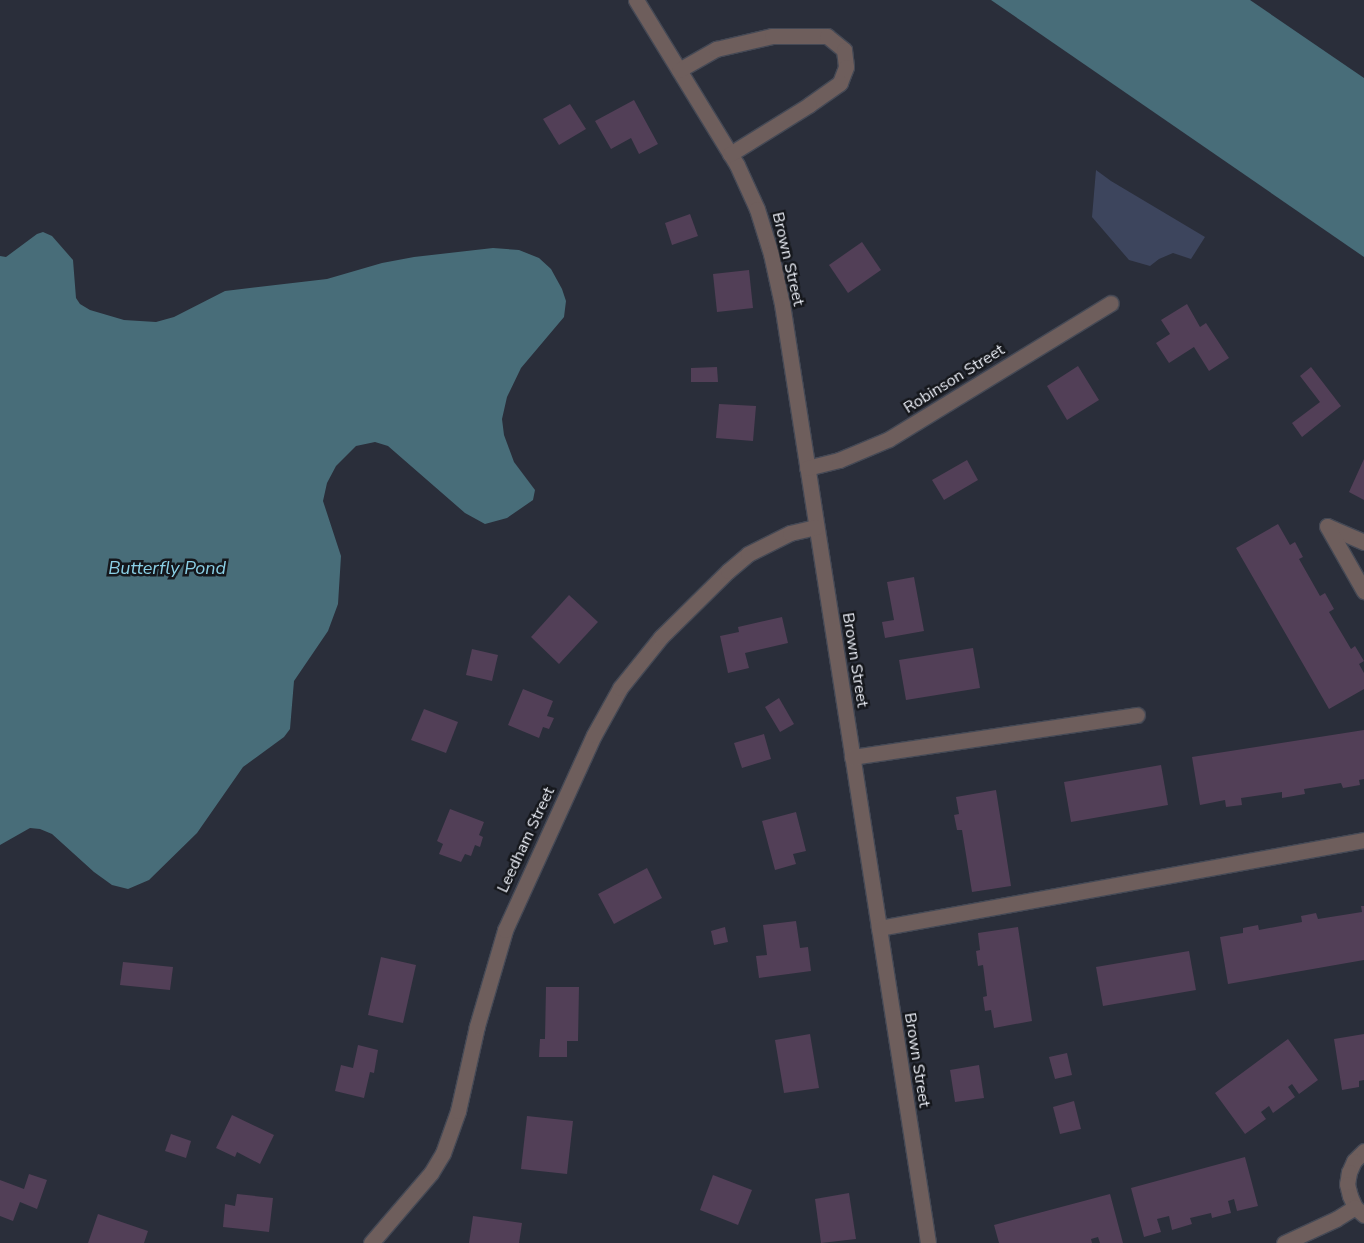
<!DOCTYPE html>
<style>
body{margin:0}
#map{position:relative;width:1364px;height:1243px;overflow:hidden;background:#2a2e3a;font-family:"Nunito Sans",sans-serif}
div>[style]{position:absolute}
.green>*{inset:0;background:#3d455d}
.water>*{inset:0;background:#486d79}
.building>*{inset:0;background:#523f57}
.roads{filter:drop-shadow(1px 0 #454955) drop-shadow(-1px 0 #454955) drop-shadow(0 1px #454955) drop-shadow(0 -1px #454955)}
.minor>*{height:15px;margin:-7.5px;padding:0 7.5px;transform-origin:7.5px;border-radius:7.5px;background:#6e5e5c}
span{translate:-50% -50%;white-space:nowrap;text-align:center;line-height:1.15;-webkit-text-stroke:5px #15171c;paint-order:stroke}
.street-label{font-size:16px;color:#edf0f8}
.water-label{font-size:18px;color:#8bd0e6;font-style:italic}
</style>
<div id="map">
<div class="green">
<i style="clip-path:polygon(1096px 170px,1111px 181px,1205px 237px,1191px 259px,1173px 253px,1159px 259px,1150px 266px,1129px 260px,1092px 217px)"></i>
</div>
<div class="water">
<i style="clip-path:polygon(991px 0,1250px 0,1364px 78px,1364px 257px)"></i>
<i style="clip-path:polygon(43px 232px,52px 236px,73px 260px,76px 298px,80px 304px,90px 310px,124px 320px,156px 322px,174px 317px,225px 291px,327px 279px,382px 263px,414px 257px,493px 248px,519px 250px,539px 258px,551px 269px,562px 289px,566px 301px,564px 317px,521px 368px,507px 397px,502px 419px,504px 435px,514px 462px,535px 490px,533px 500px,507px 518px,485px 524px,465px 513px,388px 446px,375px 442px,356px 446px,336px 466px,327px 483px,323px 501px,341px 556px,338px 604px,328px 631px,294px 681px,290px 729px,284px 737px,243px 767px,197px 833px,149px 880px,128px 889px,112px 885px,94px 872px,52px 834px,40px 829px,30px 828px,0 845px,0 256px,6px 257px,37px 234px)"></i>
</div>
<div class="building">
<i style="clip-path:polygon(634px 100px,658px 144px,639px 154px,631px 138px,611px 149px,595px 121px)"></i>
<i style="clip-path:polygon(570px 104px,586px 129px,559px 145px,543px 119px)"></i>
<i style="clip-path:polygon(690px 214px,698px 236px,672px 245px,665px 223px)"></i>
<i style="clip-path:polygon(862px 242px,881px 270px,848px 293px,829px 265px)"></i>
<i style="clip-path:polygon(749px 270px,753px 308px,717px 312px,713px 274px)"></i>
<i style="clip-path:polygon(1187px 304px,1200px 327px,1206px 323px,1229px 358px,1209px 371px,1194px 347px,1169px 363px,1156px 343px,1170px 334px,1161px 320px)"></i>
<i style="clip-path:polygon(1078px 366px,1099px 400px,1067px 420px,1047px 386px)"></i>
<i style="clip-path:polygon(717px 367px,718px 382px,691px 382px,691px 368px)"></i>
<i style="clip-path:polygon(1311px 367px,1341px 406px,1302px 437px,1292px 423px,1320px 402px,1300px 376px)"></i>
<i style="clip-path:polygon(719px 404px,756px 406px,753px 441px,716px 438px)"></i>
<i style="clip-path:polygon(1364px 459px,1364px 500px,1349px 492px)"></i>
<i style="clip-path:polygon(967px 460px,978px 480px,944px 500px,932px 480px)"></i>
<i style="clip-path:polygon(1278px 524px,1290px 545px,1295px 542px,1303px 557px,1299px 559px,1320px 596px,1325px 593px,1334px 609px,1329px 612px,1351px 649px,1355px 646px,1364px 661px,1359px 664px,1364px 673px,1364px 689px,1329px 709px,1236px 548px)"></i>
<i style="clip-path:polygon(914px 577px,924px 631px,885px 638px,882px 622px,894px 620px,887px 582px)"></i>
<i style="clip-path:polygon(569px 595px,598px 622px,559px 664px,531px 637px)"></i>
<i style="clip-path:polygon(782px 617px,788px 643px,745px 653px,749px 668px,728px 673px,720px 636px,739px 632px,738px 627px)"></i>
<i style="clip-path:polygon(973px 648px,980px 688px,906px 700px,899px 660px)"></i>
<i style="clip-path:polygon(472px 649px,498px 655px,492px 681px,466px 675px)"></i>
<i style="clip-path:polygon(523px 689px,553px 701px,547px 716px,554px 718px,549px 729px,543px 727px,539px 738px,508px 725px)"></i>
<i style="clip-path:polygon(779px 698px,794px 724px,780px 732px,765px 707px)"></i>
<i style="clip-path:polygon(424px 709px,458px 722px,446px 753px,411px 740px)"></i>
<i style="clip-path:polygon(1364px 730px,1364px 779px,1359px 780px,1360px 785px,1343px 788px,1341px 783px,1304px 789px,1305px 794px,1282px 798px,1282px 792px,1241px 798px,1242px 805px,1226px 807px,1225px 800px,1200px 805px,1192px 757px)"></i>
<i style="clip-path:polygon(764px 734px,771px 759px,742px 768px,734px 743px)"></i>
<i style="clip-path:polygon(1161px 765px,1168px 805px,1071px 822px,1064px 782px)"></i>
<i style="clip-path:polygon(996px 790px,1011px 886px,972px 892px,962px 830px,957px 830px,954px 815px,959px 814px,956px 797px)"></i>
<i style="clip-path:polygon(450px 809px,484px 822px,479px 835px,483px 837px,480px 847px,475px 845px,471px 856px,465px 854px,461px 862px,439px 854px,443px 844px,437px 841px)"></i>
<i style="clip-path:polygon(796px 812px,806px 851px,793px 854px,796px 864px,775px 870px,762px 821px)"></i>
<i style="clip-path:polygon(647px 868px,662px 898px,614px 924px,598px 894px)"></i>
<i style="clip-path:polygon(1361px 906px,1364px 906px,1364px 960px,1228px 984px,1220px 937px,1243px 933px,1243px 928px,1258px 925px,1259px 930px,1302px 922px,1301px 916px,1316px 913px,1318px 919px,1362px 912px)"></i>
<i style="clip-path:polygon(796px 921px,800px 948px,808px 947px,811px 971px,759px 978px,756px 956px,767px 955px,763px 925px)"></i>
<i style="clip-path:polygon(725px 927px,728px 942px,714px 945px,711px 931px)"></i>
<i style="clip-path:polygon(1018px 927px,1032px 1021px,994px 1028px,991px 1010px,985px 1011px,983px 997px,987px 996px,983px 965px,978px 966px,976px 951px,980px 950px,978px 933px)"></i>
<i style="clip-path:polygon(1189px 951px,1196px 990px,1103px 1006px,1096px 967px)"></i>
<i style="clip-path:polygon(381px 957px,416px 965px,403px 1023px,368px 1015px)"></i>
<i style="clip-path:polygon(123px 962px,173px 967px,170px 990px,120px 985px)"></i>
<i style="clip-path:polygon(546px 987px,579px 987px,578px 1041px,567px 1041px,567px 1057px,539px 1057px,540px 1039px,545px 1039px)"></i>
<i style="clip-path:polygon(810px 1034px,819px 1088px,784px 1093px,775px 1040px)"></i>
<i style="clip-path:polygon(1364px 1034px,1364px 1080px,1359px 1081px,1359px 1087px,1342px 1090px,1334px 1039px)"></i>
<i style="clip-path:polygon(1288px 1039px,1318px 1080px,1299px 1094px,1292px 1084px,1288px 1087px,1295px 1097px,1273px 1113px,1269px 1106px,1261px 1112px,1266px 1119px,1245px 1134px,1215px 1093px)"></i>
<i style="clip-path:polygon(358px 1045px,378px 1050px,374px 1073px,370px 1072px,364px 1098px,335px 1091px,341px 1065px,353px 1068px)"></i>
<i style="clip-path:polygon(1067px 1053px,1072px 1075px,1055px 1079px,1049px 1057px)"></i>
<i style="clip-path:polygon(979px 1065px,984px 1098px,955px 1102px,950px 1070px)"></i>
<i style="clip-path:polygon(1074px 1101px,1081px 1129px,1060px 1134px,1053px 1107px)"></i>
<i style="clip-path:polygon(232px 1115px,274px 1135px,260px 1164px,237px 1152px,235px 1157px,216px 1148px)"></i>
<i style="clip-path:polygon(527px 1116px,573px 1121px,567px 1174px,521px 1169px)"></i>
<i style="clip-path:polygon(171px 1134px,191px 1141px,186px 1158px,165px 1151px)"></i>
<i style="clip-path:polygon(1245px 1157px,1258px 1206px,1237px 1211px,1234px 1199px,1228px 1201px,1231px 1213px,1212px 1218px,1211px 1213px,1190px 1218px,1192px 1224px,1172px 1230px,1169px 1216px,1157px 1219px,1161px 1232px,1144px 1237px,1131px 1188px)"></i>
<i style="clip-path:polygon(29px 1174px,47px 1180px,37px 1209px,20px 1202px,13px 1221px,0 1216px,0 1180px,24px 1189px)"></i>
<i style="clip-path:polygon(713px 1175px,752px 1190px,738px 1225px,700px 1210px)"></i>
<i style="clip-path:polygon(849px 1193px,856px 1239px,821px 1243px,815px 1199px)"></i>
<i style="clip-path:polygon(237px 1194px,273px 1198px,269px 1232px,223px 1227px,225px 1204px,235px 1206px)"></i>
<i style="clip-path:polygon(1110px 1194px,1123px 1243px,1100px 1243px,1098px 1237px,1091px 1239px,1092px 1243px,999px 1243px,994px 1225px)"></i>
<i style="clip-path:polygon(98px 1214px,148px 1231px,144px 1243px,88px 1243px)"></i>
<i style="clip-path:polygon(473px 1216px,522px 1223px,519px 1243px,469px 1243px)"></i>
</div>
<div class="roads">
<div class="minor">
<i style="left:636px;top:0;width:193px;rotate:58.5deg"></i>
<i style="left:737px;top:165px;width:48px;rotate:65.6deg"></i>
<i style="left:757px;top:209px;width:47px;rotate:72.7deg"></i>
<i style="left:771px;top:254px;width:51px;rotate:77.6deg"></i>
<i style="left:782px;top:304px;width:950px;rotate:81.16deg"></i>
<i style="left:679px;top:70px;width:43px;rotate:-29.6deg"></i>
<i style="left:716px;top:49px;width:57px;rotate:-13.1deg"></i>
<i style="left:772px;top:36px;width:55px"></i>
<i style="left:827px;top:36px;width:22px;rotate:39deg"></i>
<i style="left:844px;top:50px;width:17px;rotate:83deg"></i>
<i style="left:846px;top:67px;width:17px;rotate:111deg"></i>
<i style="left:840px;top:83px;width:38px;rotate:145deg"></i>
<i style="left:809px;top:105px;width:93px;rotate:148.2deg"></i>
<i style="left:807px;top:468px;width:33px;rotate:-14deg"></i>
<i style="left:839px;top:460px;width:54px;rotate:-22.8deg"></i>
<i style="left:889px;top:439px;width:260px;rotate:-31.5deg"></i>
<i style="left:1364px;top:542px;width:40px;rotate:-156.6deg"></i>
<i style="left:1327px;top:526px;width:75px;rotate:60.4deg"></i>
<i style="left:852px;top:757px;width:288px;rotate:-8.4deg"></i>
<i style="left:879px;top:928px;width:493px;rotate:-10.3deg"></i>
<i style="left:1364px;top:1151px;width:14px;rotate:135deg"></i>
<i style="left:1354px;top:1161px;width:12px;rotate:114deg"></i>
<i style="left:1349px;top:1172px;width:12px;rotate:99deg"></i>
<i style="left:1347px;top:1184px;width:12px;rotate:76deg"></i>
<i style="left:1350px;top:1196px;width:12px;rotate:66deg"></i>
<i style="left:1355px;top:1207px;width:12px;rotate:42deg"></i>
<i style="left:371px;top:1243px;width:92px;rotate:-49.4deg"></i>
<i style="left:431px;top:1173px;width:23px;rotate:-59deg"></i>
<i style="left:443px;top:1153px;width:45px;rotate:-70.3deg"></i>
<i style="left:458px;top:1111px;width:87px;rotate:-77.4deg"></i>
<i style="left:477px;top:1026px;width:100px;rotate:-73.7deg"></i>
<i style="left:505px;top:930px;width:214px;rotate:-65.5deg"></i>
<i style="left:594px;top:735px;width:54px;rotate:-61deg"></i>
<i style="left:620px;top:688px;width:65px;rotate:-51.2deg"></i>
<i style="left:661px;top:637px;width:94px;rotate:-44.6deg"></i>
<i style="left:728px;top:571px;width:26px;rotate:-40deg"></i>
<i style="left:748px;top:554px;width:47px;rotate:-26.6deg"></i>
<i style="left:790px;top:533px;width:27px;rotate:-13deg"></i>
<i style="left:1284px;top:1243px;width:57px;rotate:-24.8deg"></i>
<i style="left:1336px;top:1219px;width:22px;rotate:-32deg"></i>
</div>
</div>
<div class="street-label">
<span style="left:788px;top:259px;rotate:77deg">Brown Street</span>
<span style="left:954px;top:379px;rotate:-32deg">Robinson Street</span>
<span style="left:855px;top:660px;rotate:81deg">Brown Street</span>
<span style="left:526px;top:840px;rotate:-65deg">Leedham Street</span>
<span style="left:917px;top:1060px;rotate:81deg">Brown Street</span>
</div>
<div class="water-label">
<span style="left:167px;top:568px">Butterfly Pond</span>
</div>
</div>
